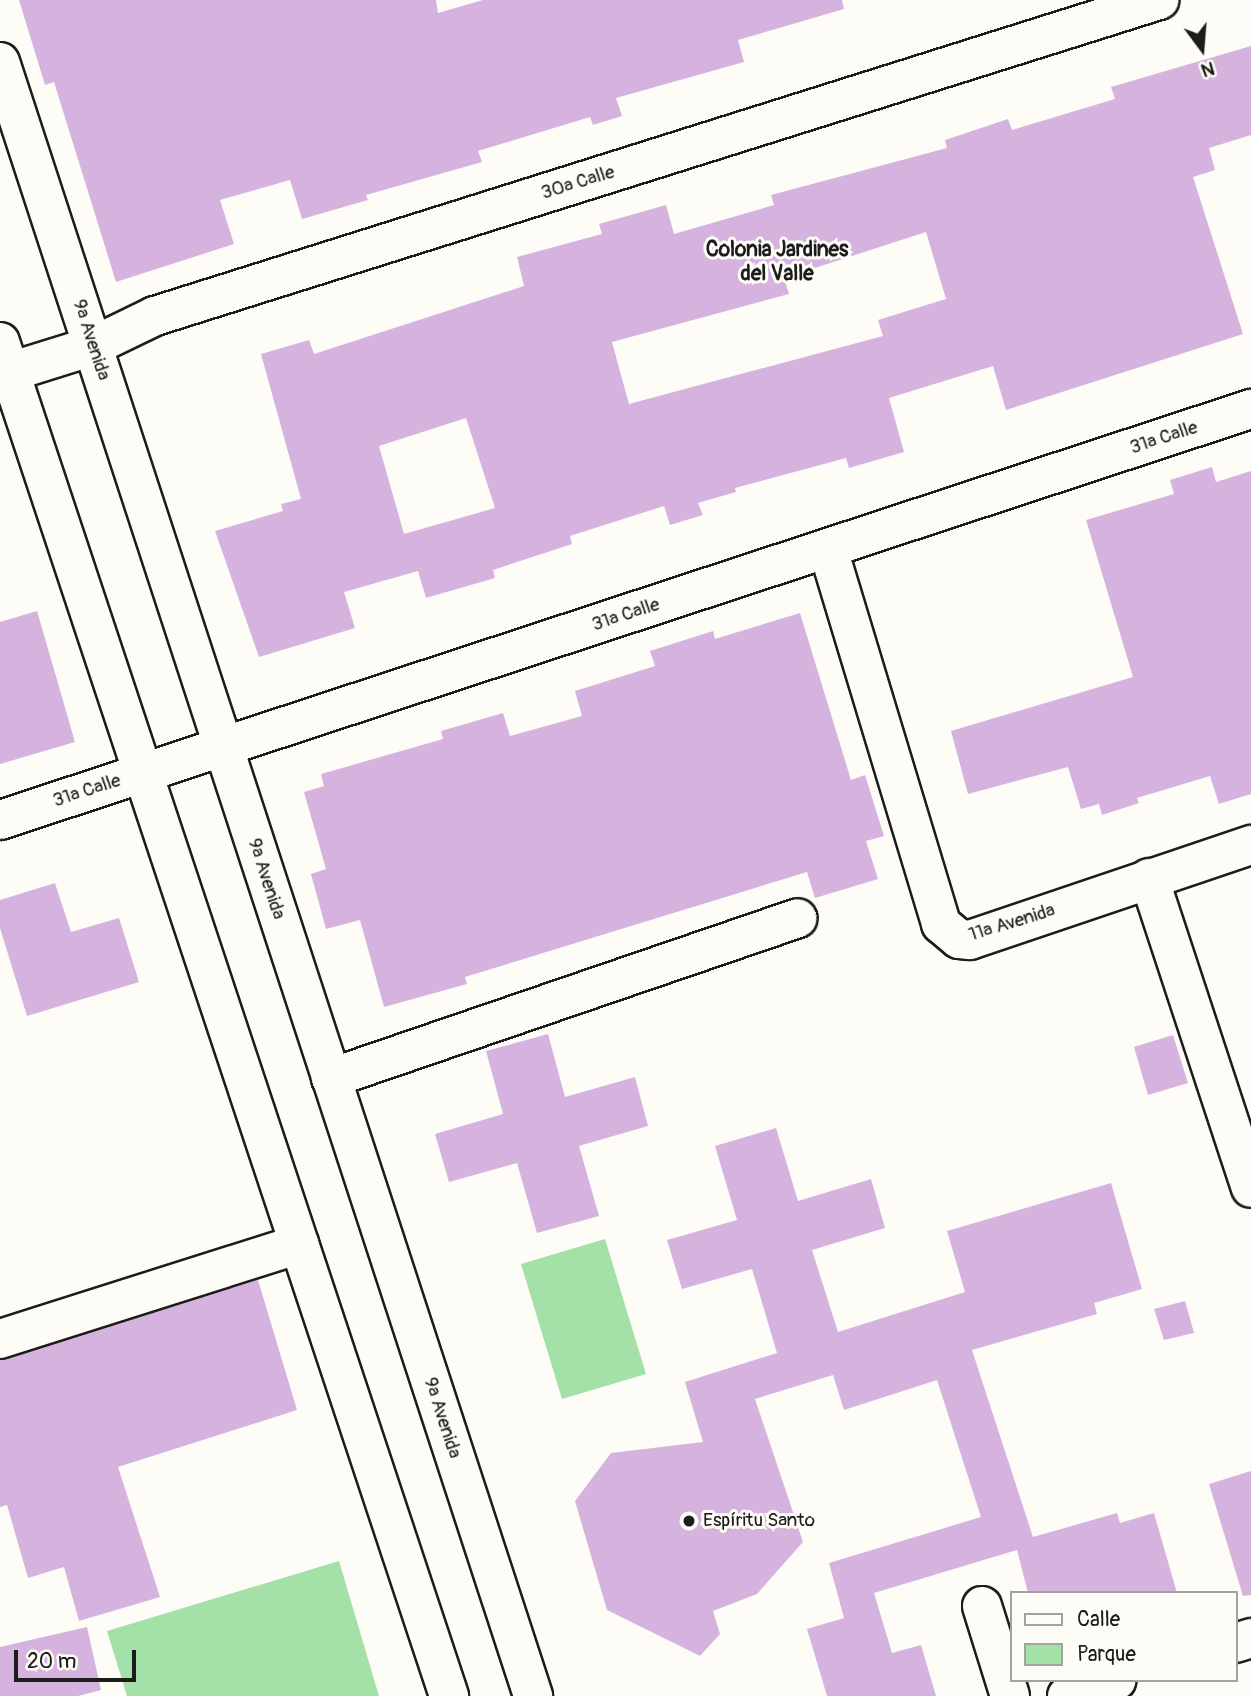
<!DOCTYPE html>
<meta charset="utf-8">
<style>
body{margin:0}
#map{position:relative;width:1251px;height:1696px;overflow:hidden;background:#fdfcf7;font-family:Pangolin,sans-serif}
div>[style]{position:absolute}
.green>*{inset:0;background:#a3e1a8}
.building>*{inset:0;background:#d6b3de}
.roads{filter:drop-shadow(2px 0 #1c1c1c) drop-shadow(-2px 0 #1c1c1c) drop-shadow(0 2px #1c1c1c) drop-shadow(0 -2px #1c1c1c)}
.street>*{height:38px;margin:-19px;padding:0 19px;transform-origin:19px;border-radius:19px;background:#fdfcf7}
.secondary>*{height:38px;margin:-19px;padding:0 19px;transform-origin:19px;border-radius:19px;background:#fdfcf7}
.dots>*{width:19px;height:19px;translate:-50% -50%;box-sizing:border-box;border:4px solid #fdfcf7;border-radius:50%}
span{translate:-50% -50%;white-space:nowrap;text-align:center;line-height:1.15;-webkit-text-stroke:6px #fdfcf7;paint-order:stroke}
.street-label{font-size:19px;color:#1c1c1c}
.poi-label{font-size:19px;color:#1c1c1c}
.left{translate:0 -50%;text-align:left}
.neighbourhood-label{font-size:21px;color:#1c1c1c;font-weight:700}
.legend{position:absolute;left:1010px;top:1591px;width:228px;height:91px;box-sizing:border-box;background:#fdfcf7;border:2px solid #a3a29f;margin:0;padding:9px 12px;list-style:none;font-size:21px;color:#1c1c1c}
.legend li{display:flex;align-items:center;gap:14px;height:35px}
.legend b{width:35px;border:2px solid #a3a29f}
.north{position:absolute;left:1167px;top:14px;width:70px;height:70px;-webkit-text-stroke:5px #fdfcf7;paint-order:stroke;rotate:164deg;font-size:19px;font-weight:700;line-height:28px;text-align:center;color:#1c1c1c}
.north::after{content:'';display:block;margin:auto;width:24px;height:32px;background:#1c1c1c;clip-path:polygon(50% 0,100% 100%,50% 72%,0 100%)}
.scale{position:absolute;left:14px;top:1650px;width:122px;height:32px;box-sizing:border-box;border:4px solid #1c1c1c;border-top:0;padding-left:9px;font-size:21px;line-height:24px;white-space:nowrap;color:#1c1c1c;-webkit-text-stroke:5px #fdfcf7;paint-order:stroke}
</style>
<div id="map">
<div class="green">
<i style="clip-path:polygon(605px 1239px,646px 1374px,562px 1399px,521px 1264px)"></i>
<i style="clip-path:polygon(339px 1561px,379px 1696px,127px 1696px,107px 1631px)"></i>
</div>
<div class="building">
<i style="clip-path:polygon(19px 0,436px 0,438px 13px,483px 0,842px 0,844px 9px,738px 40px,744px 62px,616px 98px,622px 116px,593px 125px,590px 117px,478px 151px,482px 162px,366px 195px,368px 200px,302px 219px,290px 180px,220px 200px,234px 244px,116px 282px,54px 82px,45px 85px)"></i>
<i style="clip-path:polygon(evenodd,1251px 46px,1251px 135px,1209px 148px,1215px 170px,1193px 177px,1243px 334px,1006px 410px,993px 366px,889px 398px,904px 452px,849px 468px,846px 458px,735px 488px,736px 492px,698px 503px,703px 515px,670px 525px,664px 506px,570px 536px,572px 544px,493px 570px,495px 578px,426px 598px,418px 571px,344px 592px,355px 628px,259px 657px,215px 531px,283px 511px,281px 504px,301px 499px,261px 354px,309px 340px,314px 354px,524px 286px,517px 257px,602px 234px,599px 224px,666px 205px,674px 234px,774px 205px,771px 195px,947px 148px,945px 140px,1008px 119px,1012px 130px,1115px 99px,1111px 87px,1251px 46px,926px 232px,946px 299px,878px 320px,883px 336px,629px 404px,612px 342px,789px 294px,784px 278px,926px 232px,1251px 46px,466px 418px,495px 508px,404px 534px,379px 446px,466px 418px)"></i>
<i style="clip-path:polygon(1212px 467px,1216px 482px,1251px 471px,1251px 794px,1219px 804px,1210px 776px,1137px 798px,1139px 803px,1102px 815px,1099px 804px,1081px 809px,1068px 767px,968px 794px,951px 731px,1133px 677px,1086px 520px,1174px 494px,1170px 480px)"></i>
<i style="clip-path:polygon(37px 611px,75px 742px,0 764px,0 622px)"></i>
<i style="clip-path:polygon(800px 613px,851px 780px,865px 775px,884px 836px,866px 841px,878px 879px,815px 898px,807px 872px,465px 977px,467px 984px,384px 1007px,360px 920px,326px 929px,311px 874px,326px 869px,304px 792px,324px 786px,321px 774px,443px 739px,441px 731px,503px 713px,510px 736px,582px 716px,575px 691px,655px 666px,650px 651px,713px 631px,715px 639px)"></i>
<i style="clip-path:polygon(55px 883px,71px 932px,119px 918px,139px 982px,27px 1016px,0 928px,0 900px)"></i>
<i style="clip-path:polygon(548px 1034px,565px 1097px,635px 1077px,648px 1126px,579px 1146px,599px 1216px,537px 1233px,517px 1163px,449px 1182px,435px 1134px,503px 1114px,486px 1051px)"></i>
<i style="clip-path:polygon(1173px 1035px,1188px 1083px,1148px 1095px,1134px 1047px)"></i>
<i style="clip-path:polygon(776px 1128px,798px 1201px,871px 1179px,885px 1228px,812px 1250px,838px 1332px,965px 1292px,947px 1231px,1111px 1183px,1142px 1289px,1094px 1303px,1097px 1314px,972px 1350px,1033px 1537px,1117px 1513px,1120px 1523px,1154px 1513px,1177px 1593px,1028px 1593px,1017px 1550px,874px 1593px,892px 1653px,921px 1645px,936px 1696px,827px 1696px,807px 1629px,844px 1618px,829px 1563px,981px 1517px,937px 1380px,844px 1410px,833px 1375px,755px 1399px,803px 1542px,757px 1594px,713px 1611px,720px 1634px,700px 1656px,607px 1610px,575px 1501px,611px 1453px,703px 1442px,685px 1382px,777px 1353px,752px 1269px,682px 1289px,667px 1240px,737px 1220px,715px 1146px)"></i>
<i style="clip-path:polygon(258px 1280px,297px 1410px,118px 1467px,160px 1597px,79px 1621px,64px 1567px,28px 1578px,7px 1505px,0 1507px,0 1360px)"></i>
<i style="clip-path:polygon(1185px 1301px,1194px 1333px,1164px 1340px,1154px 1309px)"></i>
<i style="clip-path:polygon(1251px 1471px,1251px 1595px,1243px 1596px,1209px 1484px)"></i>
<i style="clip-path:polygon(87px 1627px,101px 1690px,78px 1696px,0 1696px,0 1647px)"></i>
</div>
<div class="roads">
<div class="street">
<i style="left:0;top:375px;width:97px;rotate:-17.3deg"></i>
<i style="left:93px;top:346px;width:69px;rotate:-25.8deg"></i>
<i style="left:155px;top:316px;width:1053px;rotate:-17.47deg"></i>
<i style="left:828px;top:549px;width:392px;rotate:73.2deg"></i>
<i style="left:941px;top:924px;width:23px;rotate:40deg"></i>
<i style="left:959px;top:939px;width:11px;rotate:5deg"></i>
<i style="left:970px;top:940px;width:297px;rotate:-18.7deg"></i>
<i style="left:0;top:820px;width:1317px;rotate:-18.19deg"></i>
<i style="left:1149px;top:878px;width:326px;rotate:71.8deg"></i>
<i style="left:331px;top:1078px;width:493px;rotate:-18.9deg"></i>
<i style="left:0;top:1339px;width:314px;rotate:-17.6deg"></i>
<i style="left:982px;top:1606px;width:94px;rotate:72.7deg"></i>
<i style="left:1235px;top:1643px;width:17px;rotate:-17deg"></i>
<i style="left:1067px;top:1696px;width:52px;rotate:-17.7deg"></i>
</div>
<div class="secondary">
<i style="left:0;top:62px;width:1719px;rotate:71.93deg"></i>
<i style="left:0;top:342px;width:1427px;rotate:71.65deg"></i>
</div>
</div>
<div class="dots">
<i style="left:689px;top:1521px;background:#1c1c1c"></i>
</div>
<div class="street-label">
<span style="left:578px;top:183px;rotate:-17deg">30a Calle</span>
<span style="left:91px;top:340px;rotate:72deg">9a Avenida</span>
<span style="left:1164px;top:438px;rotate:-18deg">31a Calle</span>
<span style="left:626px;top:615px;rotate:-18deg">31a Calle</span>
<span style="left:87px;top:791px;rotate:-18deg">31a Calle</span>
<span style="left:266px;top:879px;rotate:72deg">9a Avenida</span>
<span style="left:1012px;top:923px;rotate:-17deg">11a Avenida</span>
<span style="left:442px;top:1418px;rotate:72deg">9a Avenida</span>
</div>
<div class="poi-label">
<span class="left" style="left:703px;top:1521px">Espíritu Santo</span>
</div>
<div class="neighbourhood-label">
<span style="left:777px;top:262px">Colonia Jardines<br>del Valle</span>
</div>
<ul class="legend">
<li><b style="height:9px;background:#fdfcf7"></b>Calle</li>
<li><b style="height:19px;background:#a3e1a8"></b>Parque</li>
</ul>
<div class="north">N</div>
<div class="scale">20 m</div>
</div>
